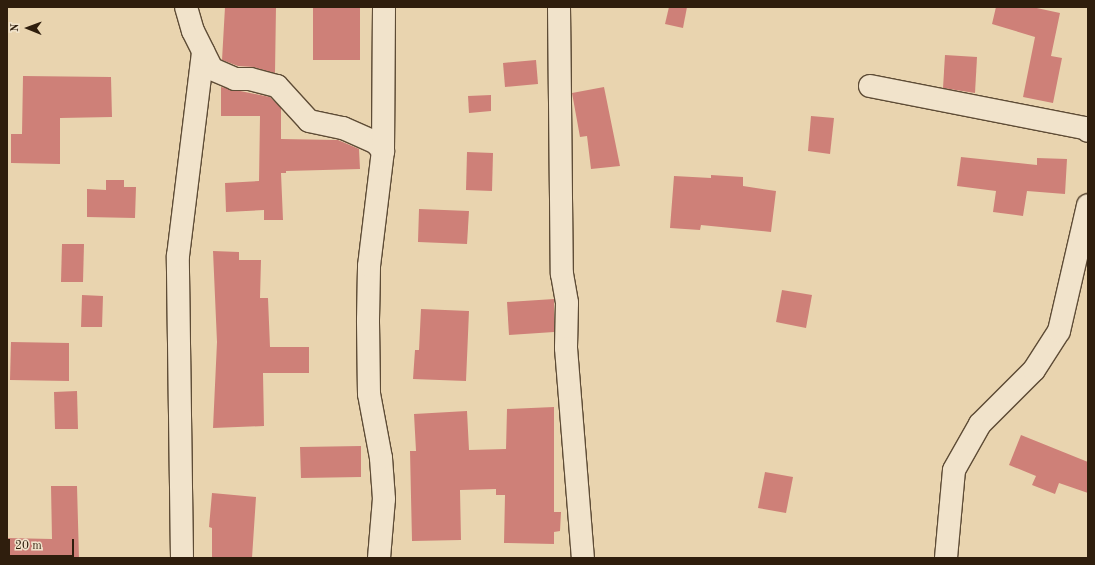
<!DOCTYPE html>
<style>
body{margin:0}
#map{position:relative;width:1095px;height:565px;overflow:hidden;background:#e9d4af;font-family:"Old Standard TT",serif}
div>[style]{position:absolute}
.building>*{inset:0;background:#ce8078}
.roads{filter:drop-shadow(1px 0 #5e4c36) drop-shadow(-1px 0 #5e4c36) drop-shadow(0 1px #5e4c36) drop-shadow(0 -1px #5e4c36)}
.street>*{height:22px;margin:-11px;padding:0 11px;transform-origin:11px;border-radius:11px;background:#f1e3cb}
span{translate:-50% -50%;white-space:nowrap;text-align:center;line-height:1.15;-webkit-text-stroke:3px #f1e3cb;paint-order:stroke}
.frame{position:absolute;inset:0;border:8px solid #2f1e0d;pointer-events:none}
.north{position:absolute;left:8px;top:8px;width:40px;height:40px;-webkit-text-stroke:3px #f1e3cb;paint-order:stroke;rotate:271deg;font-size:11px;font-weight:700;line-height:16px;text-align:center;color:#2f1e0d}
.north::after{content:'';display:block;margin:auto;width:14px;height:18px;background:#2f1e0d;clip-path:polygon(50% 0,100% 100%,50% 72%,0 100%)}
.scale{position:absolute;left:8px;top:539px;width:66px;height:18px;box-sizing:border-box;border:2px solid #2f1e0d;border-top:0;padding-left:5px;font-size:12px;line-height:14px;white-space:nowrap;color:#2f1e0d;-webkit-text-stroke:3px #f1e3cb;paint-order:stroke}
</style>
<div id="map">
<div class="building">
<i style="clip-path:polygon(225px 7px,276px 7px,275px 73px,253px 67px,238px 66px,222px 60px)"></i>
<i style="clip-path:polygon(313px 7px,360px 7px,360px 60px,313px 60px)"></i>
<i style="clip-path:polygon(669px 7px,687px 7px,683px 28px,665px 24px)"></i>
<i style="clip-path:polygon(996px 7px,1032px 7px,1060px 13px,1051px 56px,1062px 58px,1053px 103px,1023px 97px,1035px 37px,992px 24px)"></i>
<i style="clip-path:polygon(945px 55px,977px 57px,975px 93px,943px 88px)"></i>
<i style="clip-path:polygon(536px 60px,538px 84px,505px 87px,503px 63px)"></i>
<i style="clip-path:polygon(23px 76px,111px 77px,112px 117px,60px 118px,60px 164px,11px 163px,11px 134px,22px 134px)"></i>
<i style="clip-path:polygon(221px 87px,270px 97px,281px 108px,281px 139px,338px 140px,359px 149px,360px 169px,286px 171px,286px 173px,281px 173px,283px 220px,264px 220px,264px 210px,226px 212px,225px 183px,259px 181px,260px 116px,221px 116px)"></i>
<i style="clip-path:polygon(604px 87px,620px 166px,591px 169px,587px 136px,580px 137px,572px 93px)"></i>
<i style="clip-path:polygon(491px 95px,491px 111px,469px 113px,468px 96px)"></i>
<i style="clip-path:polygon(811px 116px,834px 118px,830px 154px,808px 151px)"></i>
<i style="clip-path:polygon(467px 152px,493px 153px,492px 191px,466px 190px)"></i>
<i style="clip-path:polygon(961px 157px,1037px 165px,1037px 158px,1067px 159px,1065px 194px,1027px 191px,1023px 216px,993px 212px,996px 191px,957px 186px)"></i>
<i style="clip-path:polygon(711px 175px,743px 177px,743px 186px,776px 191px,771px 232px,701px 225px,700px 230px,670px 228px,674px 176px,711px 178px)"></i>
<i style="clip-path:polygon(106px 180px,124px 180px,124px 187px,136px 187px,135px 218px,87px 217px,87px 189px,106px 190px)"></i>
<i style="clip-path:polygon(419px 209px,469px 211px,467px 244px,418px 242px)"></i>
<i style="clip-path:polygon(62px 244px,84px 244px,83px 282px,61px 282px)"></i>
<i style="clip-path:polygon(213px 251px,239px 252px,239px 260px,261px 260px,260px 298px,268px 298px,270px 347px,309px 347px,309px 373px,263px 373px,264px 426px,213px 428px,217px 342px)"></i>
<i style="clip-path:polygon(782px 290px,812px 295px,806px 328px,776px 322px)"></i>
<i style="clip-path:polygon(82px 295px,103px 296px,102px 327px,81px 327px)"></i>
<i style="clip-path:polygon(554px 299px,554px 332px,509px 335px,507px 302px)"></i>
<i style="clip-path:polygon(421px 309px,469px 311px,466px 381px,413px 379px,415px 350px,419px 350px)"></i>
<i style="clip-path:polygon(11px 342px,69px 343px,69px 381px,10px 380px)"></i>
<i style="clip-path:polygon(77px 391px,78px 429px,55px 429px,54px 392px)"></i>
<i style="clip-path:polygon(554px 407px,554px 512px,561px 512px,560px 531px,554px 532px,554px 544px,504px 543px,505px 495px,496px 495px,496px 489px,460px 490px,461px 540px,412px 541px,410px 451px,416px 451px,414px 414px,467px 411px,469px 450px,506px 449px,507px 409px)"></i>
<i style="clip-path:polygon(1021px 435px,1088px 462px,1088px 493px,1059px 483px,1055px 494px,1032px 485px,1036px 476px,1009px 465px)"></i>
<i style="clip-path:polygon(361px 446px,361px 477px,301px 478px,300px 447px)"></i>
<i style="clip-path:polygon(765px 472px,793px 477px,786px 513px,758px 508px)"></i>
<i style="clip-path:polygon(51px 486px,77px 486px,79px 558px,7px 558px,7px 538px,52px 539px)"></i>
<i style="clip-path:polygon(212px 493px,256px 497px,252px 558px,212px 558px,212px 528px,209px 527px)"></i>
</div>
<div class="roads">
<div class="street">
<i style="left:186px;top:7px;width:25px;rotate:74deg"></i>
<i style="left:193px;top:31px;width:42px;rotate:63.4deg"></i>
<i style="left:212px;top:69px;width:25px;rotate:23deg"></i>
<i style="left:235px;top:79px;width:15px"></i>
<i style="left:250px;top:79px;width:28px;rotate:15deg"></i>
<i style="left:277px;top:86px;width:47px;rotate:47.6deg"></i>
<i style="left:309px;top:121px;width:35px;rotate:12deg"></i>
<i style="left:343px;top:128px;width:36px;rotate:24deg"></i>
<i style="left:376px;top:143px;width:11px;rotate:49deg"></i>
<i style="left:559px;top:7px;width:267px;rotate:89.4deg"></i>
<i style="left:562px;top:274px;width:29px;rotate:80deg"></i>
<i style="left:567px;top:303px;width:45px;rotate:91.3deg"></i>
<i style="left:566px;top:348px;width:211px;rotate:85.4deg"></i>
<i style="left:870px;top:86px;width:219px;rotate:11.1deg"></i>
<i style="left:1085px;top:128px;width:4px;rotate:45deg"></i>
<i style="left:182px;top:558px;width:302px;rotate:-90.8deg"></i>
<i style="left:178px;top:256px;width:206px;rotate:-83deg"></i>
<i style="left:379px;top:558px;width:59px;rotate:-85.2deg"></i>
<i style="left:384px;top:499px;width:41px;rotate:-94.2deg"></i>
<i style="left:381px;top:458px;width:65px;rotate:-100.6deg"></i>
<i style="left:369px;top:394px;width:74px;rotate:-90.8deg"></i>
<i style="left:368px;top:320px;width:54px;rotate:-88.9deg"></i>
<i style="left:369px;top:266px;width:116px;rotate:-83.1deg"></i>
<i style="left:383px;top:151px;width:144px;rotate:-89.6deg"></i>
<i style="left:946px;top:558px;width:88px;rotate:-84.8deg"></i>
<i style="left:954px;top:470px;width:53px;rotate:-60.5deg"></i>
<i style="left:980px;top:424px;width:76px;rotate:-45deg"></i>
<i style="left:1034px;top:370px;width:46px;rotate:-57.3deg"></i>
<i style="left:1059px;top:331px;width:129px;rotate:-77deg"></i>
</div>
</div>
<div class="frame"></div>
<div class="north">N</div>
<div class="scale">20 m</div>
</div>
